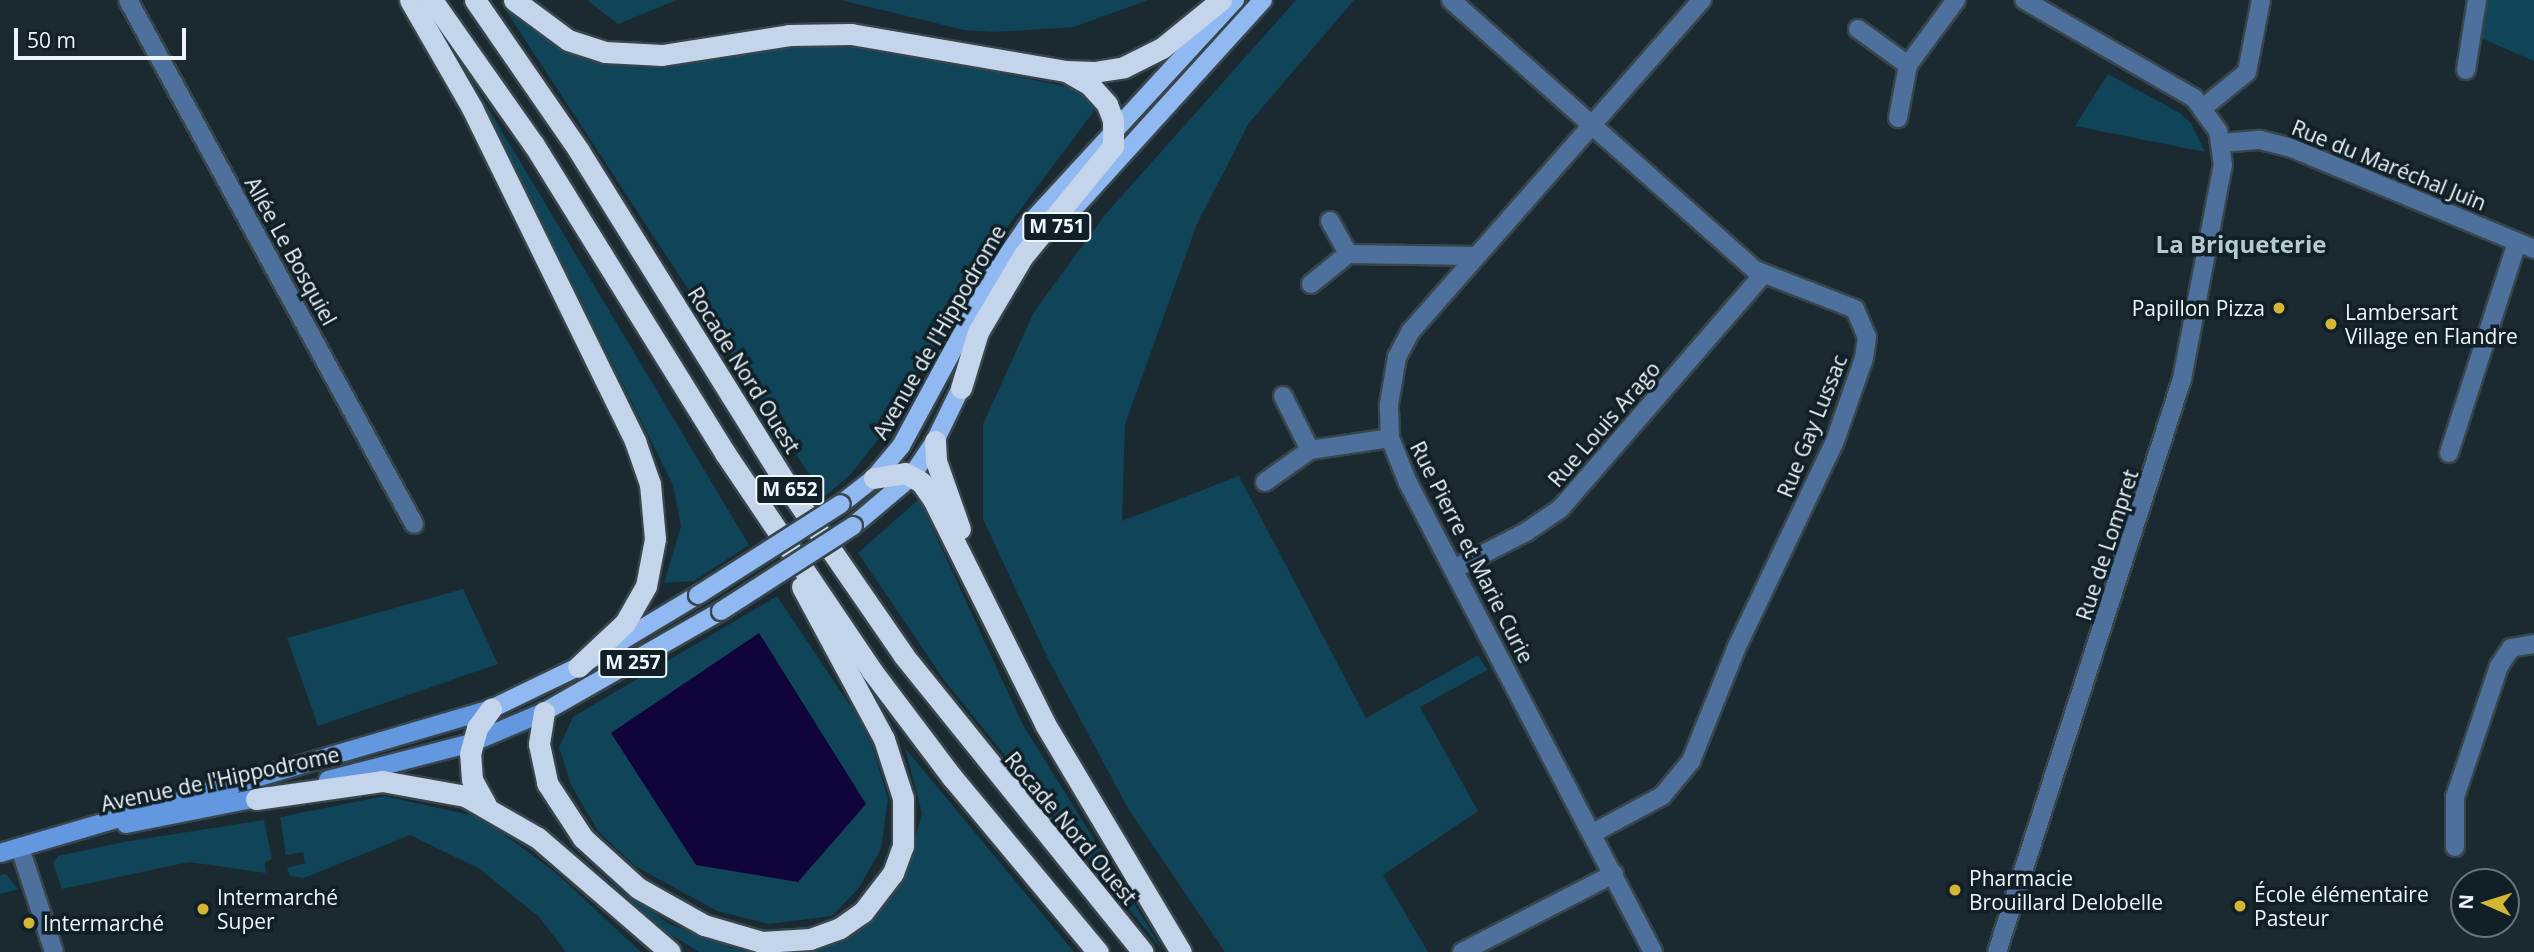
<!DOCTYPE html>
<meta charset="utf-8">
<style>
body{margin:0}
#map{position:relative;width:2534px;height:952px;overflow:hidden;background:#1b2930;font-family:"Open Sans",sans-serif}
div>[style]{position:absolute}
.green>*{inset:0;background:#104458}
.water>*{inset:0;background:#11043a}
.roads{filter:drop-shadow(2px 0 #38464c) drop-shadow(-2px 0 #38464c) drop-shadow(0 2px #38464c) drop-shadow(0 -2px #38464c)}
.street>*{height:18px;margin:-9px;padding:0 9px;transform-origin:9px;border-radius:9px;background:#4e709d}
.secondary>*{height:18px;margin:-9px;padding:0 9px;transform-origin:9px;border-radius:9px;background:#6398e1}
.primary>*{height:18px;margin:-9px;padding:0 9px;transform-origin:9px;border-radius:9px;background:#90b9f1}
.highway>*{height:21px;margin:-10.5px;padding:0 10.5px;transform-origin:10.5px;border-radius:10.5px;background:#c4d4eb}
.bridges{filter:drop-shadow(2px 0 #38464c) drop-shadow(-2px 0 #38464c) drop-shadow(0 2px #38464c) drop-shadow(0 -2px #38464c)}
.primary-bridge>*{height:18px;margin:-9px;padding:0 9px;transform-origin:9px;border-radius:9px;background:#90b9f1}
.dots>*{width:19px;height:19px;translate:-50% -50%;box-sizing:border-box;border:4px solid #111f26;border-radius:50%}
span{translate:-50% -50%;white-space:nowrap;text-align:center;line-height:1.15;-webkit-text-stroke:7px #111f26;paint-order:stroke}
.shield-label span{padding:2px 5px;background:#111f26;border:2px solid;border-radius:5px;-webkit-text-stroke-width:0}
.shield-label{font-size:19px;color:#edf6fb;font-weight:700}
.street-label{font-size:21px;color:#edf6fb}
.poi-label{font-size:21px;color:#edf6fb}
.right{translate:-100% -50%;text-align:right}
.left{translate:0 -50%;text-align:left}
.quarter-label{font-size:24px;color:#b6c8d1;font-weight:700}
.north{position:absolute;left:2450px;top:868px;width:70px;height:70px;box-sizing:border-box;background:#111f26;border:2px solid #69757b;border-radius:50%;rotate:273deg;font-size:19px;font-weight:700;line-height:28px;text-align:center;color:#edf6fb}
.north::after{content:'';display:block;margin:auto;width:24px;height:32px;background:#d4b635;clip-path:polygon(50% 0,100% 100%,50% 72%,0 100%)}
.scale{position:absolute;left:14px;top:28px;width:172px;height:32px;box-sizing:border-box;border:4px solid #edf6fb;border-top:0;padding-left:9px;font-size:21px;line-height:24px;white-space:nowrap;color:#edf6fb;-webkit-text-stroke:5px #111f26;paint-order:stroke}
</style>
<div id="map">
<div class="green">
<i style="clip-path:polygon(499px 0,533px 31px,591px 60px,650px 68px,796px 45px,863px 46px,1084px 90px,1094px 111px,987px 254px,895px 418px,850px 475px,824px 497px)"></i>
<i style="clip-path:polygon(587px 0,677px 0,618px 24px)"></i>
<i style="clip-path:polygon(841px 0,1148px 0,1074px 27px,994px 32px,964px 30px)"></i>
<i style="clip-path:polygon(1296px 0,1354px 0,1249px 123px,1197px 224px,1125px 424px,1122px 521px,1239px 476px,1366px 718px,1478px 655px,1487px 670px,1420px 707px,1478px 811px,1383px 875px,1428px 952px,1225px 952px,1129px 810px,1049px 661px,983px 519px,983px 424px,1034px 312px,1104px 216px)"></i>
<i style="clip-path:polygon(2481px 0,2534px 0,2534px 61px,2476px 36px)"></i>
<i style="clip-path:polygon(2108px 74px,2180px 113px,2191px 123px,2205px 152px,2075px 126px)"></i>
<i style="clip-path:polygon(472px 81px,749px 545px,694px 581px,664px 583px,681px 526px,673px 485px)"></i>
<i style="clip-path:polygon(919px 499px,1023px 725px,1164px 952px,944px 680px,858px 553px)"></i>
<i style="clip-path:polygon(463px 589px,498px 664px,318px 726px,287px 638px)"></i>
<i style="clip-path:polygon(777px 596px,857px 716px,872px 745px,888px 799px,881px 849px,858px 889px,832px 916px,769px 924px,717px 911px,635px 866px,598px 831px,571px 785px,559px 747px,573px 717px)"></i>
<i style="clip-path:polygon(905px 748px,1074px 952px,804px 952px,861px 928px,906px 874px,922px 813px)"></i>
<i style="clip-path:polygon(384px 796px,480px 817px,555px 872px,641px 952px,566px 952px,539px 917px,480px 869px,410px 835px,304px 878px,290px 876px,287px 868px,305px 863px,303px 852px,286px 855px,280px 817px)"></i>
<i style="clip-path:polygon(264px 820px,272px 859px,265px 862px,266px 873px,189px 862px,62px 889px,53px 863px,58px 856px,124px 842px)"></i>
<i style="clip-path:polygon(587px 858px,667px 923px,732px 948px,774px 952px,699px 952px,657px 926px)"></i>
<i style="clip-path:polygon(6px 874px,18px 889px,0 894px,0 875px)"></i>
</div>
<div class="water">
<i style="clip-path:polygon(759px 633px,866px 804px,798px 882px,696px 865px,611px 733px)"></i>
</div>
<div class="roads">
<div class="street">
<i style="left:128px;top:0;width:597px;rotate:61.37deg"></i>
<i style="left:1451px;top:0;width:407px;rotate:41.6deg"></i>
<i style="left:1755px;top:270px;width:107px;rotate:21.3deg"></i>
<i style="left:1855px;top:309px;width:30px;rotate:67deg"></i>
<i style="left:1867px;top:337px;width:21px;rotate:98deg"></i>
<i style="left:1864px;top:358px;width:88px;rotate:109.3deg"></i>
<i style="left:1835px;top:441px;width:230px;rotate:115.5deg"></i>
<i style="left:1736px;top:649px;width:121px;rotate:111.9deg"></i>
<i style="left:1691px;top:761px;width:45px;rotate:129.6deg"></i>
<i style="left:1662px;top:796px;width:78px;rotate:151.8deg"></i>
<i style="left:1858px;top:29px;width:62px;rotate:35.8deg"></i>
<i style="left:1908px;top:65px;width:81px;rotate:-53.6deg"></i>
<i style="left:2466px;top:70px;width:71px;rotate:-81.1deg"></i>
<i style="left:2204px;top:107px;width:55px;rotate:-39.1deg"></i>
<i style="left:2247px;top:72px;width:73px;rotate:-79deg"></i>
<i style="left:1898px;top:118px;width:54px;rotate:-79.3deg"></i>
<i style="left:2222px;top:143px;width:38px;rotate:-5deg"></i>
<i style="left:2260px;top:140px;width:30px;rotate:14deg"></i>
<i style="left:2289px;top:147px;width:265px;rotate:22.6deg"></i>
<i style="left:1330px;top:221px;width:38px;rotate:61deg"></i>
<i style="left:1348px;top:254px;width:128px;rotate:0.9deg"></i>
<i style="left:1311px;top:284px;width:48px;rotate:-39deg"></i>
<i style="left:1283px;top:396px;width:60px;rotate:63.4deg"></i>
<i style="left:1310px;top:450px;width:81px;rotate:-8.5deg"></i>
<i style="left:2449px;top:453px;width:221px;rotate:-72.1deg"></i>
<i style="left:1265px;top:482px;width:55px;rotate:-35.4deg"></i>
<i style="left:1454px;top:569px;width:81px;rotate:-27.2deg"></i>
<i style="left:1526px;top:532px;width:41px;rotate:-34.1deg"></i>
<i style="left:1560px;top:509px;width:310px;rotate:-49.1deg"></i>
<i style="left:2455px;top:847px;width:50px;rotate:-90deg"></i>
<i style="left:2455px;top:797px;width:138px;rotate:-71.4deg"></i>
<i style="left:2499px;top:666px;width:22px;rotate:-56deg"></i>
<i style="left:2511px;top:648px;width:23px;rotate:-10deg"></i>
<i style="left:20px;top:848px;width:109px;rotate:71.9deg"></i>
<i style="left:1462px;top:952px;width:171px;rotate:-27.2deg"></i>
<i style="left:1653px;top:952px;width:529px;rotate:-117.58deg"></i>
<i style="left:1408px;top:483px;width:48px;rotate:-111.8deg"></i>
<i style="left:1390px;top:438px;width:34px;rotate:-92deg"></i>
<i style="left:1389px;top:404px;width:48px;rotate:-80.3deg"></i>
<i style="left:1397px;top:357px;width:30px;rotate:-62deg"></i>
<i style="left:1411px;top:331px;width:441px;rotate:-48.7deg"></i>
<i style="left:1997px;top:952px;width:602px;rotate:-72.11deg"></i>
<i style="left:2182px;top:379px;width:218px;rotate:-79.2deg"></i>
<i style="left:2223px;top:165px;width:34px;rotate:-98deg"></i>
<i style="left:2218px;top:131px;width:41px;rotate:-126deg"></i>
<i style="left:2194px;top:98px;width:196px;rotate:-150deg"></i>
</div>
<div class="secondary">
<i style="left:328px;top:780px;width:148px;rotate:-14.5deg"></i>
<i style="left:471px;top:743px;width:79px;rotate:-23deg"></i>
<i style="left:126px;top:824px;width:144px;rotate:-11.2deg"></i>
<i style="left:0;top:853px;width:512px;rotate:-16.35deg"></i>
</div>
<div class="primary">
<i style="left:1077px;top:205px;width:277px;rotate:-47.8deg"></i>
<i style="left:841px;top:504px;width:42px;rotate:-38.2deg"></i>
<i style="left:874px;top:478px;width:42px;rotate:-49.8deg"></i>
<i style="left:901px;top:446px;width:193px;rotate:-61.6deg"></i>
<i style="left:993px;top:276px;width:62px;rotate:-55.5deg"></i>
<i style="left:1028px;top:225px;width:306px;rotate:-47.4deg"></i>
<i style="left:853px;top:526px;width:76px;rotate:-40.2deg"></i>
<i style="left:911px;top:477px;width:43px;rotate:-56.3deg"></i>
<i style="left:935px;top:441px;width:73px;rotate:-64.1deg"></i>
<i style="left:491px;top:709px;width:97px;rotate:-25.8deg"></i>
<i style="left:578px;top:667px;width:140px;rotate:-31deg"></i>
<i style="left:544px;top:712px;width:204px;rotate:-29.7deg"></i>
</div>
<div class="highway">
<i style="left:410px;top:0;width:125px;rotate:60.1deg"></i>
<i style="left:472px;top:108px;width:371px;rotate:63.9deg"></i>
<i style="left:635px;top:441px;width:46px;rotate:70.8deg"></i>
<i style="left:650px;top:484px;width:55px;rotate:84.8deg"></i>
<i style="left:655px;top:539px;width:48px;rotate:100.8deg"></i>
<i style="left:646px;top:586px;width:43px;rotate:119.6deg"></i>
<i style="left:625px;top:623px;width:64px;rotate:136.9deg"></i>
<i style="left:432px;top:0;width:177px;rotate:54.9deg"></i>
<i style="left:534px;top:145px;width:362px;rotate:58.2deg"></i>
<i style="left:725px;top:453px;width:263px;rotate:56deg"></i>
<i style="left:872px;top:671px;width:133px;rotate:53deg"></i>
<i style="left:952px;top:777px;width:228px;rotate:50.2deg"></i>
<i style="left:475px;top:0;width:183px;rotate:55.4deg"></i>
<i style="left:579px;top:151px;width:402px;rotate:58.1deg"></i>
<i style="left:791px;top:492px;width:199px;rotate:55.4deg"></i>
<i style="left:904px;top:656px;width:380px;rotate:51.1deg"></i>
<i style="left:514px;top:0;width:67px;rotate:36.5deg"></i>
<i style="left:568px;top:40px;width:39px;rotate:18deg"></i>
<i style="left:605px;top:52px;width:57px;rotate:3deg"></i>
<i style="left:662px;top:55px;width:129px;rotate:-8.9deg"></i>
<i style="left:789px;top:35px;width:62px;rotate:-0.9deg"></i>
<i style="left:851px;top:34px;width:217px;rotate:9.8deg"></i>
<i style="left:1065px;top:71px;width:29px;rotate:2deg"></i>
<i style="left:1094px;top:72px;width:30px;rotate:-9deg"></i>
<i style="left:1124px;top:67px;width:42px;rotate:-26.6deg"></i>
<i style="left:1162px;top:48px;width:76px;rotate:-39.1deg"></i>
<i style="left:961px;top:388px;width:59px;rotate:-73.1deg"></i>
<i style="left:978px;top:332px;width:88px;rotate:-59.4deg"></i>
<i style="left:1023px;top:256px;width:142px;rotate:-50.7deg"></i>
<i style="left:1113px;top:146px;width:26px;rotate:-90deg"></i>
<i style="left:1113px;top:120px;width:17px;rotate:-111deg"></i>
<i style="left:1107px;top:104px;width:25px;rotate:-132deg"></i>
<i style="left:1090px;top:85px;width:24px;rotate:-150deg"></i>
<i style="left:935px;top:441px;width:20px;rotate:87deg"></i>
<i style="left:936px;top:461px;width:72px;rotate:70.6deg"></i>
<i style="left:874px;top:478px;width:31px;rotate:-9deg"></i>
<i style="left:905px;top:473px;width:18px;rotate:29deg"></i>
<i style="left:921px;top:482px;width:21px;rotate:55deg"></i>
<i style="left:933px;top:499px;width:251px;rotate:63.5deg"></i>
<i style="left:1045px;top:724px;width:265px;rotate:59.2deg"></i>
<i style="left:544px;top:712px;width:32px;rotate:99deg"></i>
<i style="left:539px;top:744px;width:40px;rotate:78deg"></i>
<i style="left:547px;top:783px;width:66px;rotate:56.8deg"></i>
<i style="left:583px;top:838px;width:74px;rotate:42.3deg"></i>
<i style="left:638px;top:888px;width:76px;rotate:29.3deg"></i>
<i style="left:704px;top:925px;width:60px;rotate:16.3deg"></i>
<i style="left:762px;top:942px;width:48px;rotate:-3.6deg"></i>
<i style="left:810px;top:939px;width:32px;rotate:-20deg"></i>
<i style="left:840px;top:928px;width:28px;rotate:-35deg"></i>
<i style="left:863px;top:912px;width:49px;rotate:-52.4deg"></i>
<i style="left:893px;top:873px;width:29px;rotate:-70deg"></i>
<i style="left:903px;top:846px;width:48px;rotate:-90deg"></i>
<i style="left:903px;top:798px;width:62px;rotate:-107.9deg"></i>
<i style="left:884px;top:739px;width:173px;rotate:-118.3deg"></i>
<i style="left:256px;top:799px;width:127px;rotate:-8.1deg"></i>
<i style="left:382px;top:781px;width:84px;rotate:10.2deg"></i>
<i style="left:465px;top:796px;width:84px;rotate:29.9deg"></i>
<i style="left:538px;top:838px;width:174px;rotate:40.8deg"></i>
<i style="left:486px;top:805px;width:29px;rotate:-119deg"></i>
<i style="left:472px;top:780px;width:26px;rotate:-94deg"></i>
<i style="left:470px;top:754px;width:27px;rotate:-75deg"></i>
<i style="left:477px;top:728px;width:24px;rotate:-54deg"></i>
</div>
</div>
<div class="bridges">
<div class="primary-bridge">
<i style="left:698px;top:595px;width:169px;rotate:-32.5deg"></i>
<i style="left:721px;top:611px;width:157px;rotate:-32.8deg"></i>
</div>
</div>
<div class="dots">
<i style="left:2279px;top:308px;background:#d4b635"></i>
<i style="left:2331px;top:324px;background:#d4b635"></i>
<i style="left:1955px;top:890px;background:#d4b635"></i>
<i style="left:2240px;top:906px;background:#d4b635"></i>
<i style="left:203px;top:909px;background:#d4b635"></i>
<i style="left:29px;top:923px;background:#d4b635"></i>
</div>
<div class="shield-label">
<span style="left:1057px;top:227px">M 751</span>
<span style="left:790px;top:490px">M 652</span>
<span style="left:633px;top:663px">M 257</span>
</div>
<div class="street-label">
<span style="left:2389px;top:165px;rotate:22deg">Rue du Maréchal Juin</span>
<span style="left:291px;top:251px;rotate:61deg">Allée Le Bosquiel</span>
<span style="left:939px;top:332px;rotate:-60deg">Avenue de l'Hippodrome</span>
<span style="left:744px;top:370px;rotate:58deg">Rocade Nord Ouest</span>
<span style="left:1604px;top:424px;rotate:-49deg">Rue Louis Arago</span>
<span style="left:1812px;top:426px;rotate:-68deg">Rue Gay Lussac</span>
<span style="left:2107px;top:545px;rotate:-72deg">Rue de Lompret</span>
<span style="left:1472px;top:552px;rotate:63deg">Rue Pierre et Marie Curie</span>
<span style="left:220px;top:779px;rotate:-12deg">Avenue de l'Hippodrome</span>
<span style="left:1071px;top:828px;rotate:50deg">Rocade Nord Ouest</span>
</div>
<div class="poi-label">
<span class="right" style="left:2265px;top:308px">Papillon Pizza</span>
<span class="left" style="left:2345px;top:324px">Lambersart<br>Village en Flandre</span>
<span class="left" style="left:1969px;top:890px">Pharmacie<br>Brouillard Delobelle</span>
<span class="left" style="left:2254px;top:906px">École élémentaire<br>Pasteur</span>
<span class="left" style="left:217px;top:909px">Intermarché<br>Super</span>
<span class="left" style="left:43px;top:923px">Intermarché</span>
</div>
<div class="quarter-label">
<span style="left:2241px;top:244px">La Briqueterie</span>
</div>
<div class="north">N</div>
<div class="scale">50 m</div>
</div>
